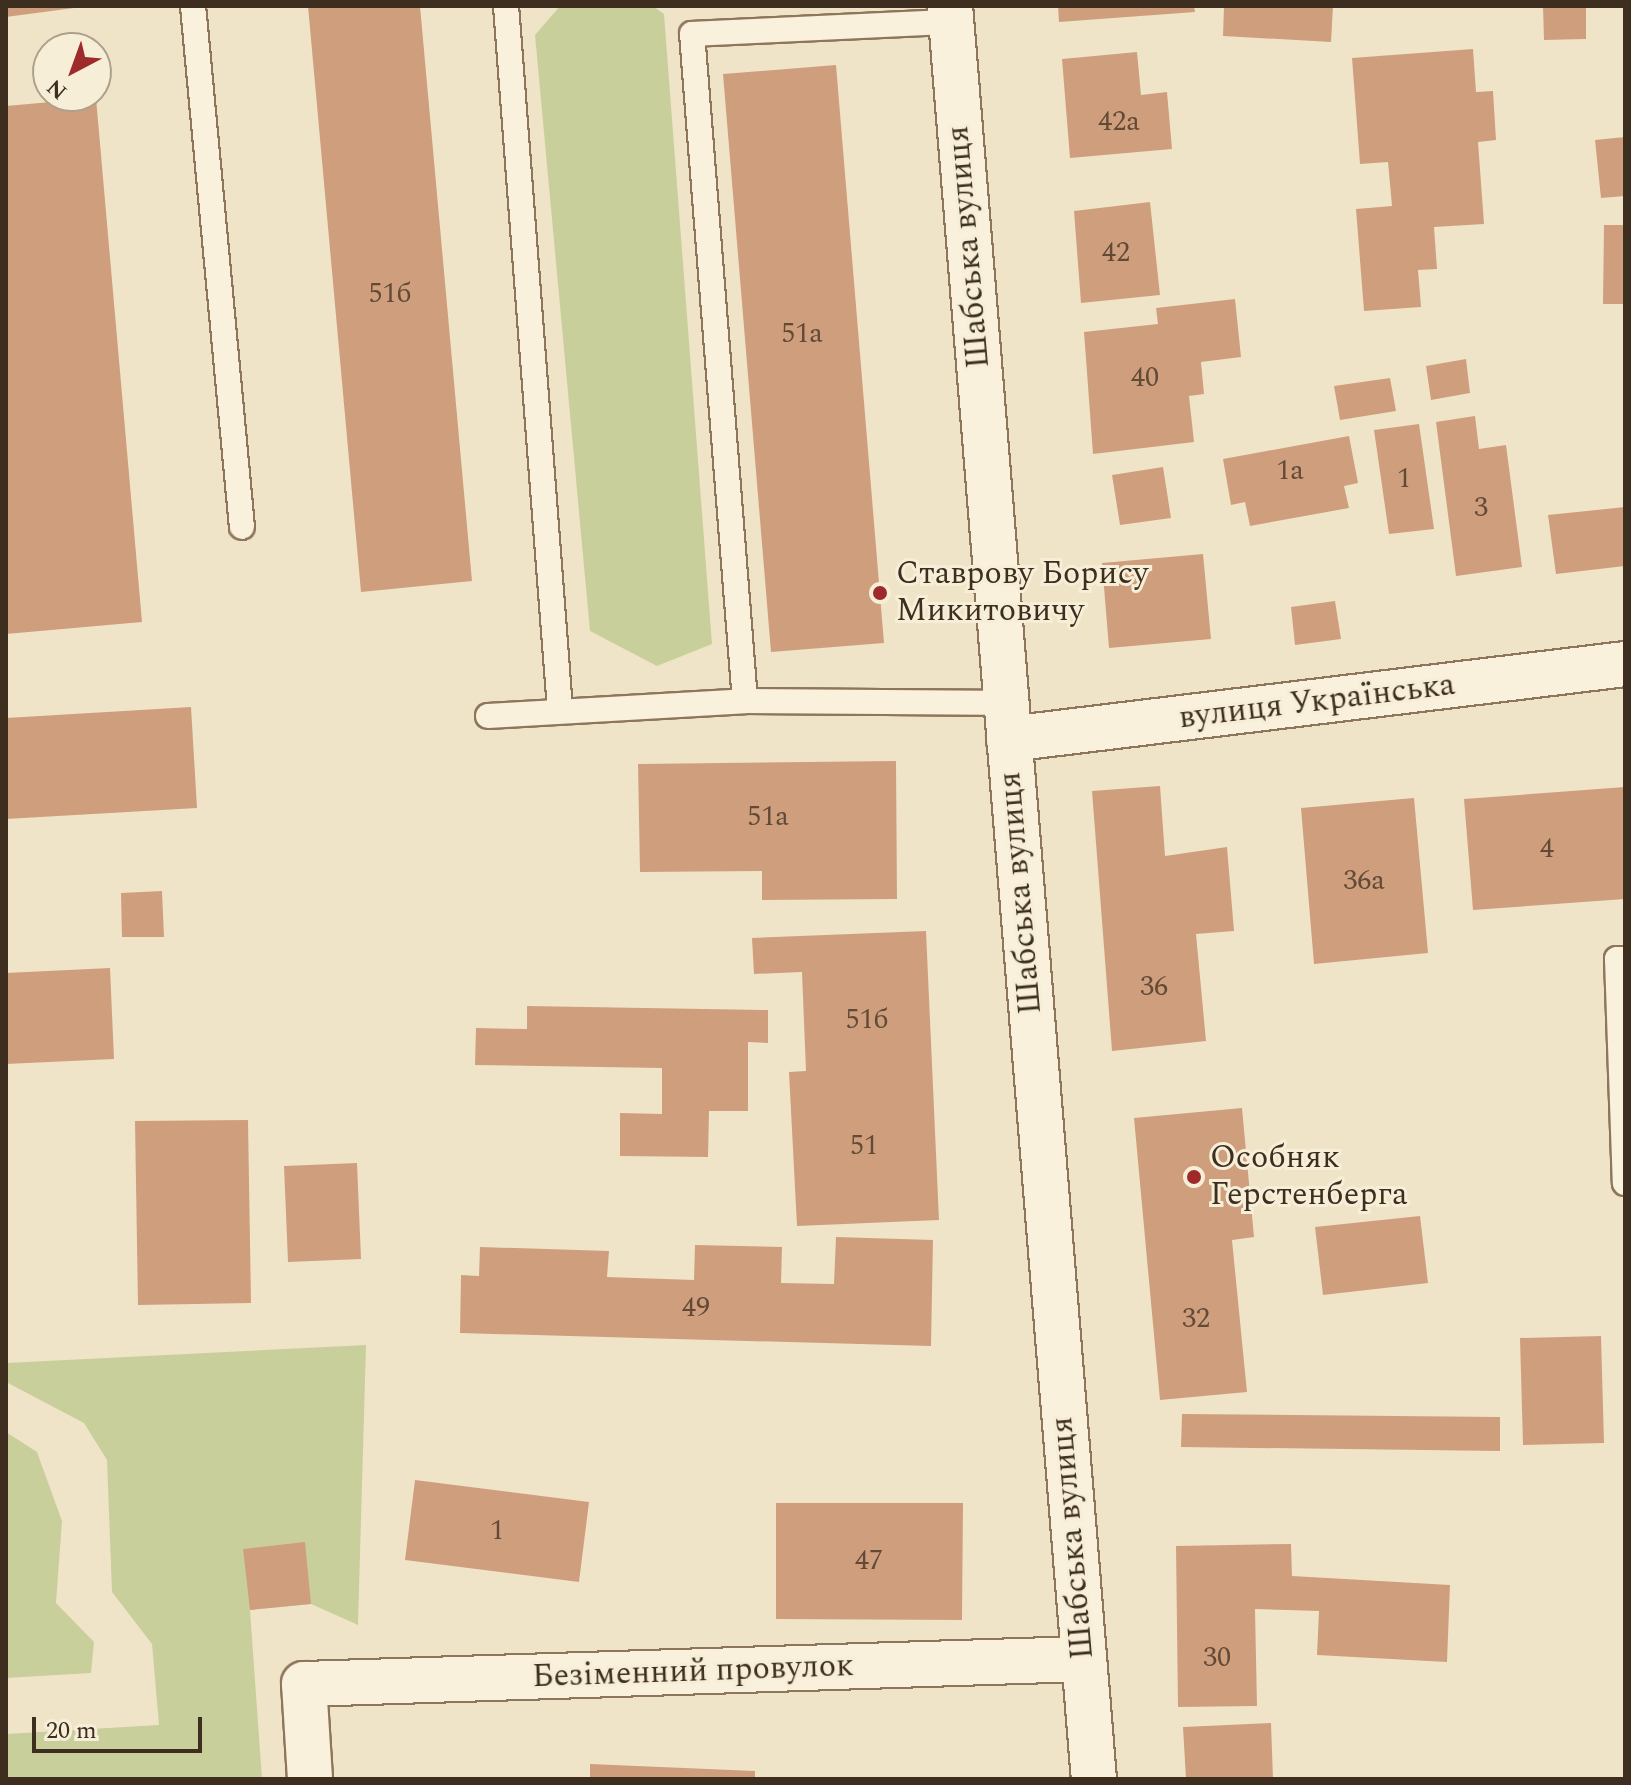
<!DOCTYPE html>
<meta charset="utf-8">
<style>
body{margin:0}
#map{position:relative;width:1631px;height:1785px;overflow:hidden;background:#f0e4c8;font-family:Spectral,serif}
div>[style]{position:absolute}
.green>*{inset:0;background:#c9cf9b}
.building>*{inset:0;background:#cf9f7d}
.roads{filter:drop-shadow(2px 0 #8d765c) drop-shadow(-2px 0 #8d765c) drop-shadow(0 2px #8d765c) drop-shadow(0 -2px #8d765c)}
.lane>*{height:24px;margin:-12px;padding:0 12px;transform-origin:12px;border-radius:12px;background:#faf1dc}
.street>*{height:44px;margin:-22px;padding:0 22px;transform-origin:22px;border-radius:22px;background:#faf1dc}
.secondary>*{height:44px;margin:-22px;padding:0 22px;transform-origin:22px;border-radius:22px;background:#faf1dc}
.dots>*{width:22px;height:22px;translate:-50% -50%;box-sizing:border-box;border:4px solid #f7eed8;border-radius:50%}
span{translate:-50% -50%;white-space:nowrap;text-align:center;line-height:1.15;-webkit-text-stroke:6px #f7eed8;paint-order:stroke}
.number-label{font-size:28px;color:#624a37}
.number-label span{-webkit-text-stroke-width:0}
.street-label{font-size:32px;color:#3d2e20}
.poi-label{font-size:32px;color:#3d2e20}
.left{translate:0 -50%;text-align:left}
.frame{position:absolute;inset:0;border:8px solid #3d2e20;pointer-events:none}
.north{position:absolute;left:32px;top:32px;width:80px;height:80px;box-sizing:border-box;background:#f7eed8;border:2px solid #ada18e;border-radius:50%;rotate:221deg;font-size:22px;font-weight:700;line-height:32px;text-align:center;color:#3d2e20}
.north::after{content:'';display:block;margin:auto;width:28px;height:36px;background:#9e2a2b;clip-path:polygon(50% 0,100% 100%,50% 72%,0 100%)}
.scale{position:absolute;left:32px;top:1717px;width:170px;height:36px;box-sizing:border-box;border:4px solid #3d2e20;border-top:0;padding-left:10px;font-size:24px;line-height:28px;white-space:nowrap;color:#3d2e20;-webkit-text-stroke:6px #f7eed8;paint-order:stroke}
</style>
<div id="map">
<div class="green">
<i style="clip-path:polygon(560px 6px,653px 6px,664px 14px,712px 644px,657px 666px,590px 631px,535px 35px)"></i>
<i style="clip-path:polygon(366px 1345px,358px 1625px,311px 1604px,250px 1610px,262px 1779px,6px 1779px,6px 1734px,159px 1725px,152px 1644px,112px 1592px,107px 1460px,84px 1423px,6px 1382px,6px 1363px)"></i>
<i style="clip-path:polygon(6px 1432px,37px 1452px,62px 1521px,56px 1603px,94px 1642px,91px 1673px,6px 1678px)"></i>
</div>
<div class="building">
<i style="clip-path:polygon(6px 6px,74px 6px,74px 8px,6px 17px)"></i>
<i style="clip-path:polygon(308px 6px,420px 6px,472px 581px,361px 592px)"></i>
<i style="clip-path:polygon(1058px 6px,1194px 6px,1195px 12px,1059px 22px)"></i>
<i style="clip-path:polygon(1224px 6px,1333px 6px,1331px 42px,1223px 36px)"></i>
<i style="clip-path:polygon(1543px 6px,1586px 6px,1586px 39px,1544px 40px)"></i>
<i style="clip-path:polygon(1473px 49px,1476px 92px,1493px 91px,1496px 140px,1478px 142px,1484px 224px,1434px 227px,1437px 269px,1418px 270px,1421px 307px,1364px 311px,1356px 209px,1392px 206px,1388px 162px,1360px 164px,1352px 58px)"></i>
<i style="clip-path:polygon(1137px 52px,1141px 95px,1167px 92px,1172px 149px,1070px 158px,1062px 59px)"></i>
<i style="clip-path:polygon(836px 65px,884px 643px,771px 652px,723px 74px)"></i>
<i style="clip-path:polygon(96px 98px,142px 622px,6px 634px,6px 106px)"></i>
<i style="clip-path:polygon(1625px 137px,1625px 196px,1601px 198px,1595px 140px)"></i>
<i style="clip-path:polygon(1150px 202px,1160px 295px,1081px 303px,1074px 211px)"></i>
<i style="clip-path:polygon(1604px 225px,1625px 225px,1625px 304px,1603px 304px)"></i>
<i style="clip-path:polygon(1235px 299px,1241px 357px,1201px 362px,1204px 394px,1189px 396px,1194px 442px,1093px 454px,1084px 332px,1158px 324px,1156px 308px)"></i>
<i style="clip-path:polygon(1466px 359px,1470px 393px,1431px 400px,1426px 366px)"></i>
<i style="clip-path:polygon(1390px 378px,1396px 411px,1340px 420px,1334px 386px)"></i>
<i style="clip-path:polygon(1475px 416px,1479px 449px,1506px 445px,1522px 567px,1456px 576px,1436px 422px)"></i>
<i style="clip-path:polygon(1419px 424px,1434px 529px,1389px 534px,1374px 430px)"></i>
<i style="clip-path:polygon(1349px 436px,1358px 483px,1344px 486px,1349px 508px,1250px 526px,1245px 502px,1231px 505px,1223px 459px)"></i>
<i style="clip-path:polygon(1163px 467px,1171px 518px,1120px 525px,1112px 475px)"></i>
<i style="clip-path:polygon(1625px 507px,1625px 566px,1556px 574px,1548px 515px)"></i>
<i style="clip-path:polygon(1203px 554px,1211px 639px,1109px 648px,1102px 563px)"></i>
<i style="clip-path:polygon(1335px 601px,1341px 639px,1295px 645px,1291px 607px)"></i>
<i style="clip-path:polygon(191px 707px,197px 808px,6px 819px,6px 718px)"></i>
<i style="clip-path:polygon(896px 761px,897px 899px,762px 900px,762px 871px,640px 872px,638px 764px)"></i>
<i style="clip-path:polygon(1160px 786px,1165px 856px,1227px 847px,1234px 931px,1196px 934px,1206px 1041px,1112px 1051px,1092px 791px)"></i>
<i style="clip-path:polygon(1625px 787px,1625px 899px,1473px 910px,1464px 799px)"></i>
<i style="clip-path:polygon(1414px 798px,1428px 953px,1314px 964px,1301px 808px)"></i>
<i style="clip-path:polygon(162px 891px,164px 937px,122px 937px,121px 893px)"></i>
<i style="clip-path:polygon(926px 931px,939px 1220px,797px 1226px,789px 1072px,806px 1071px,802px 972px,754px 974px,752px 938px)"></i>
<i style="clip-path:polygon(110px 968px,114px 1059px,6px 1064px,6px 973px)"></i>
<i style="clip-path:polygon(527px 1006px,768px 1010px,768px 1043px,748px 1042px,748px 1111px,709px 1111px,708px 1157px,620px 1156px,620px 1113px,662px 1114px,662px 1068px,475px 1065px,476px 1028px,527px 1029px)"></i>
<i style="clip-path:polygon(1242px 1108px,1254px 1237px,1232px 1240px,1247px 1392px,1160px 1400px,1134px 1118px)"></i>
<i style="clip-path:polygon(248px 1120px,251px 1303px,138px 1305px,135px 1121px)"></i>
<i style="clip-path:polygon(357px 1163px,361px 1259px,288px 1262px,284px 1166px)"></i>
<i style="clip-path:polygon(1420px 1216px,1428px 1283px,1323px 1295px,1315px 1227px)"></i>
<i style="clip-path:polygon(836px 1237px,933px 1240px,931px 1346px,460px 1333px,461px 1275px,479px 1276px,480px 1247px,609px 1251px,607px 1277px,694px 1280px,695px 1245px,782px 1247px,781px 1283px,834px 1284px)"></i>
<i style="clip-path:polygon(1601px 1336px,1604px 1443px,1523px 1445px,1520px 1338px)"></i>
<i style="clip-path:polygon(1182px 1414px,1500px 1417px,1500px 1451px,1181px 1447px)"></i>
<i style="clip-path:polygon(415px 1480px,589px 1502px,579px 1582px,405px 1560px)"></i>
<i style="clip-path:polygon(776px 1503px,963px 1503px,962px 1620px,776px 1619px)"></i>
<i style="clip-path:polygon(305px 1542px,311px 1604px,250px 1610px,243px 1549px)"></i>
<i style="clip-path:polygon(1291px 1544px,1292px 1576px,1450px 1585px,1447px 1662px,1317px 1655px,1319px 1611px,1255px 1609px,1257px 1706px,1178px 1707px,1176px 1546px)"></i>
<i style="clip-path:polygon(1271px 1723px,1273px 1779px,1186px 1779px,1183px 1727px)"></i>
<i style="clip-path:polygon(590px 1764px,755px 1771px,755px 1779px,590px 1779px)"></i>
</div>
<div class="roads">
<div class="lane">
<i style="left:193px;top:6px;width:523px;rotate:84.63deg"></i>
<i style="left:506px;top:6px;width:706px;rotate:85.61deg"></i>
<i style="left:745px;top:701px;width:669px;rotate:-94.54deg"></i>
<i style="left:692px;top:34px;width:259px;rotate:-2.7deg"></i>
<i style="left:488px;top:716px;width:257px;rotate:-3.3deg"></i>
<i style="left:745px;top:701px;width:261px;rotate:0.4deg"></i>
<i style="left:1625px;top:959px;width:8px;rotate:180deg"></i>
<i style="left:1617px;top:959px;width:224px;rotate:88deg"></i>
</div>
<div class="street">
<i style="left:1009px;top:739px;width:621px;rotate:-6.94deg"></i>
<i style="left:310px;top:1779px;width:95px;rotate:-93.6deg"></i>
<i style="left:304px;top:1684px;width:779px;rotate:-1.84deg"></i>
</div>
<div class="secondary">
<i style="left:950px;top:6px;width:1779px;rotate:85.36deg"></i>
</div>
</div>
<div class="dots">
<i style="left:880px;top:593px;background:#9e2a2b"></i>
<i style="left:1194px;top:1177px;background:#9e2a2b"></i>
</div>
<div class="number-label">
<span style="left:1119px;top:122px">42а</span>
<span style="left:1116px;top:253px">42</span>
<span style="left:390px;top:294px">51б</span>
<span style="left:802px;top:334px">51а</span>
<span style="left:1145px;top:378px">40</span>
<span style="left:1290px;top:471px">1а</span>
<span style="left:1404px;top:479px">1</span>
<span style="left:1481px;top:508px">3</span>
<span style="left:768px;top:817px">51а</span>
<span style="left:1547px;top:849px">4</span>
<span style="left:1364px;top:881px">36а</span>
<span style="left:1154px;top:987px">36</span>
<span style="left:867px;top:1020px">51б</span>
<span style="left:864px;top:1146px">51</span>
<span style="left:696px;top:1308px">49</span>
<span style="left:1196px;top:1319px">32</span>
<span style="left:497px;top:1531px">1</span>
<span style="left:869px;top:1561px">47</span>
<span style="left:1217px;top:1658px">30</span>
</div>
<div class="street-label">
<span style="left:969px;top:247px;rotate:-95deg">Шабська вулиця</span>
<span style="left:1317px;top:702px;rotate:-7deg">вулиця Українська</span>
<span style="left:1021px;top:893px;rotate:-95deg">Шабська вулиця</span>
<span style="left:1073px;top:1538px;rotate:-95deg">Шабська вулиця</span>
<span style="left:693px;top:1672px;rotate:-2deg">Безіменний провулок</span>
</div>
<div class="poi-label">
<span class="left" style="left:896px;top:593px">Ставрову Борису<br>Микитовичу</span>
<span class="left" style="left:1210px;top:1177px">Особняк<br>Герстенберга</span>
</div>
<div class="frame"></div>
<div class="north">N</div>
<div class="scale">20 m</div>
</div>
